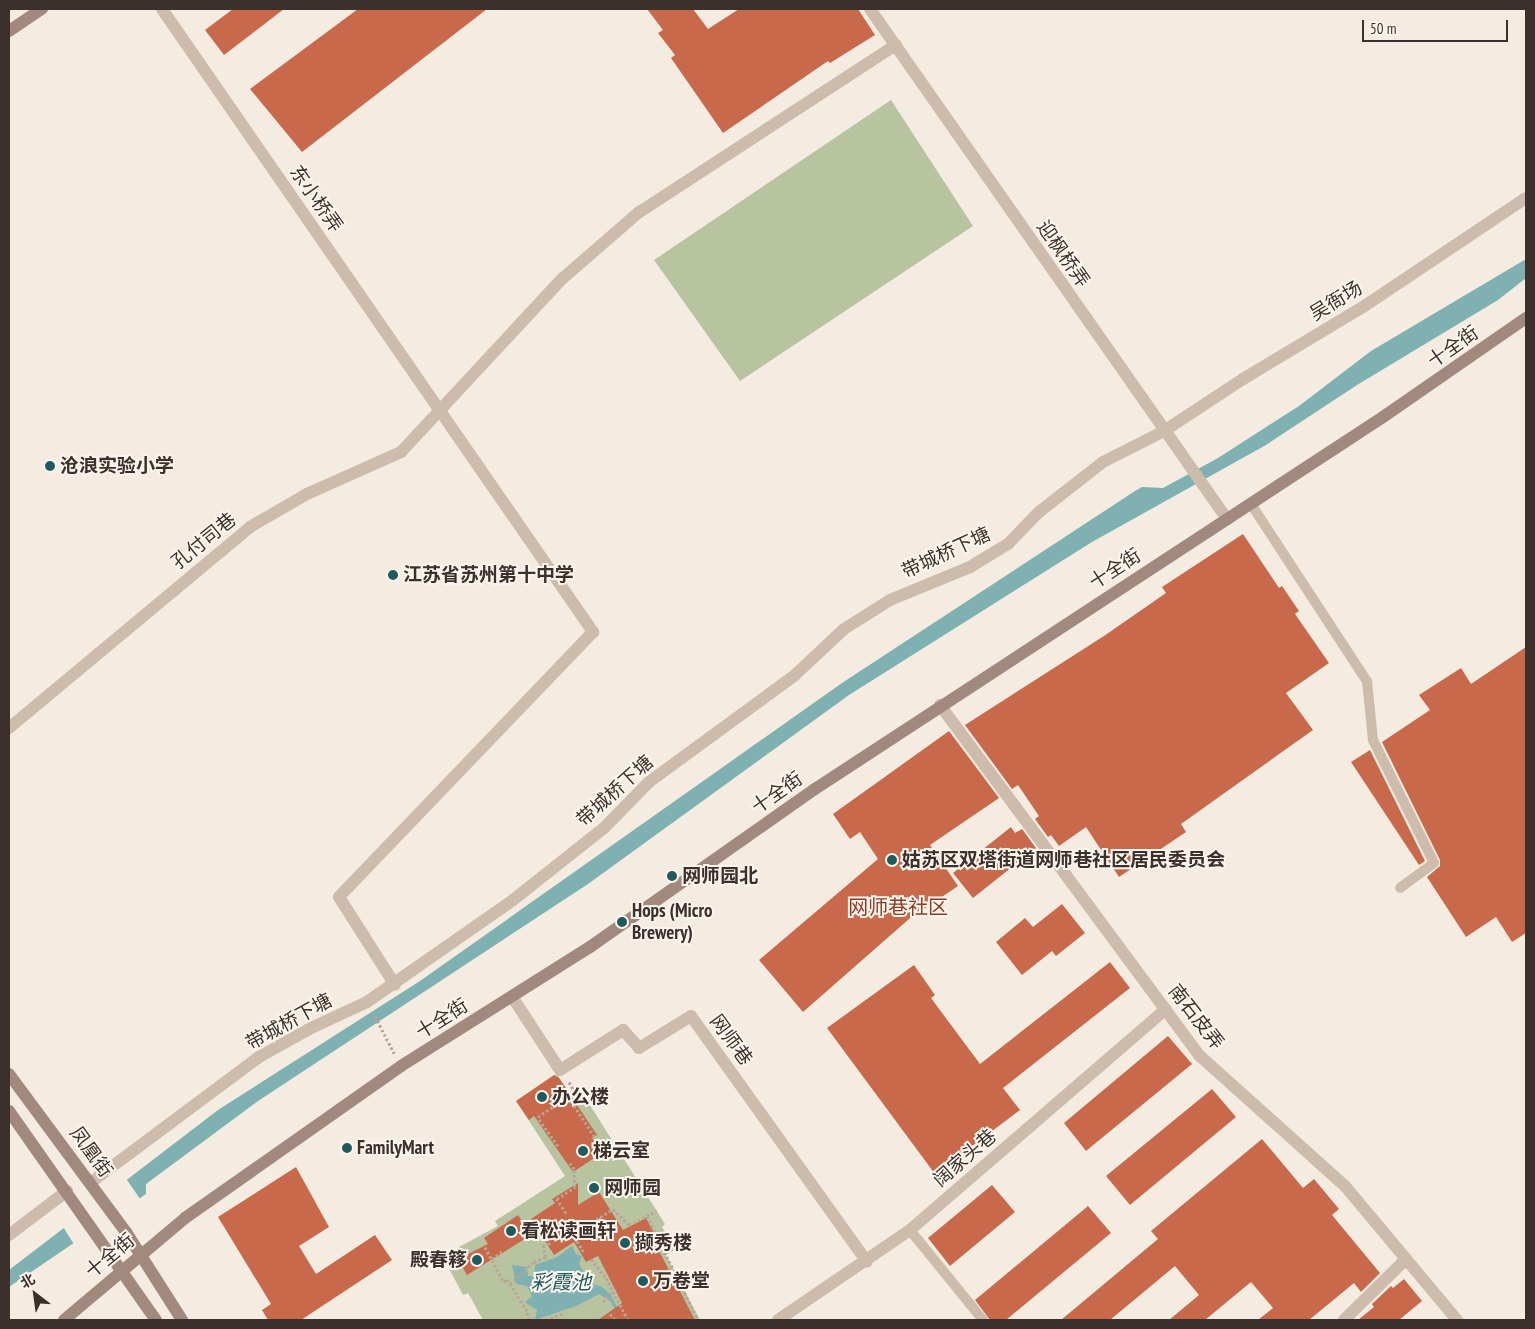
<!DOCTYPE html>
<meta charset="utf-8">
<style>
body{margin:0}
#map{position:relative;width:1535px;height:1329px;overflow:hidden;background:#f4ebe1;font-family:"PT Sans Narrow","Noto Sans SC",sans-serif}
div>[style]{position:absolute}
.green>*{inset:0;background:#b8c4a0}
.water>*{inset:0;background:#7fb0b2}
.pier>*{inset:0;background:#f4ebe1}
.building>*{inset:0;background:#c8694b}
.path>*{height:3px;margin-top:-1.5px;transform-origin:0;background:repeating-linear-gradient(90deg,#b9a596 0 2.5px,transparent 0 5px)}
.lane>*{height:10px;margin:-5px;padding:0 5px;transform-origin:5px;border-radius:5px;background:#cdbbac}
.street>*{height:12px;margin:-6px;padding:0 6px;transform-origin:6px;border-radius:6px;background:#cdbbac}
.secondary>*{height:12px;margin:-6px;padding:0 6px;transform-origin:6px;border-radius:6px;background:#a18a7d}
.dots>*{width:14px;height:14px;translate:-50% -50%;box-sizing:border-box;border:2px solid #fbf5ee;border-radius:50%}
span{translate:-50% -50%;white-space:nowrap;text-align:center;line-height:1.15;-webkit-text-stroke:4px #fbf5ee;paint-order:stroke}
.street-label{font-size:19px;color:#3b302b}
.poi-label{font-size:19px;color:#3b302b;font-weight:700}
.left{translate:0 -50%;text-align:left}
.right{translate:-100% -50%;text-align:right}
.neighbourhood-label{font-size:20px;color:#8c3b22}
.water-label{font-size:20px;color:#1f5a5e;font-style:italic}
.frame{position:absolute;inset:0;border:10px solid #3b302b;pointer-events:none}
.north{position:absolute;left:10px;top:1269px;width:50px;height:50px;-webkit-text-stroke:4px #fbf5ee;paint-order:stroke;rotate:330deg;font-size:14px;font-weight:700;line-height:20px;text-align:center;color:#3b302b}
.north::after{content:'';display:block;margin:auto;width:18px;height:22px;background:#3b302b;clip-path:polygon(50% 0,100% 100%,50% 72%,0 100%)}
.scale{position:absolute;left:1362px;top:20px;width:146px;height:22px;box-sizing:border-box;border:2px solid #3b302b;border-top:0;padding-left:6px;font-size:15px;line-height:18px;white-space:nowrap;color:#3b302b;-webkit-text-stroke:4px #fbf5ee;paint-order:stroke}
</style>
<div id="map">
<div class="green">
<i style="clip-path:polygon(891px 100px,973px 226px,740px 381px,654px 260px)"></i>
<i style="clip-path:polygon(557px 1074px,572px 1097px,581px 1091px,665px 1224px,662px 1227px,676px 1249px,666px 1255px,700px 1320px,483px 1320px,468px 1293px,463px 1295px,444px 1259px,461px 1250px,459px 1247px,498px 1226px,495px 1221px,565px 1176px,516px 1101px)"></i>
</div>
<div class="water">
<i style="clip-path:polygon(1526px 259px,1526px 278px,1498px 300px,1357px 385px,1266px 445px,1092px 542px,849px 695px,588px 884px,258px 1101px,146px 1184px,146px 1194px,9px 1287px,9px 1270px,218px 1110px,420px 981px,842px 683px,1135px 491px,1142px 487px,1163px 488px,1218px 458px,1299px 406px,1371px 351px)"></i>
<i style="clip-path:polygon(572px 1246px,576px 1254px,582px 1256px,579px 1264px,590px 1284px,601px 1286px,611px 1295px,618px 1309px,616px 1312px,611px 1302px,599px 1294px,576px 1306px,535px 1320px,537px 1310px,525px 1302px,532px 1296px,527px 1286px,516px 1284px,512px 1265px,527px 1267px,528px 1276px,534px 1276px,535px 1265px,557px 1257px)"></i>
</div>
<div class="pier">
<i style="clip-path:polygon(125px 1177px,140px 1199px,75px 1246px,62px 1225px)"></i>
</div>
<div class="building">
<i style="clip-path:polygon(233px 9px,284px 9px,224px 55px,205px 30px)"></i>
<i style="clip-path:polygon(358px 9px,487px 9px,302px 152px,250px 89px)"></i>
<i style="clip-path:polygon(647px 9px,693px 9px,708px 29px,739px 9px,858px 9px,875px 35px,830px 63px,828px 61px,723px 133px,671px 58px,675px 55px,658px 33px,663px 30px)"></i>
<i style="clip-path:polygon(1243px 534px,1279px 588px,1282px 586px,1299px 611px,1295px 614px,1329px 663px,1286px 693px,1313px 730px,1181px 824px,1186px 832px,1119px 877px,1086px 827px,1059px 846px,1051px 835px,1048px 837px,1035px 819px,1039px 816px,1018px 785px,1012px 789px,965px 725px,1104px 636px,1166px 593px,1162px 587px)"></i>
<i style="clip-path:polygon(1526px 647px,1526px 933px,1512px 942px,1496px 917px,1466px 937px,1427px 877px,1440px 866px,1440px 860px,1382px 742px,1430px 710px,1419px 695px,1461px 668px,1471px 684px)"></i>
<i style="clip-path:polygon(949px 731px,999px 798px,930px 845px,958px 886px,909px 919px,803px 1012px,759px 960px,878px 859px,860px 832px,850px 839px,833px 814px)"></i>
<i style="clip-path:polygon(1370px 750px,1425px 861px,1419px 865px,1351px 762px)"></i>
<i style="clip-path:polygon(1011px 827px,1015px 833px,1022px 829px,1036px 848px,973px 898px,953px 873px)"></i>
<i style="clip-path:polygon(1062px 904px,1085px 933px,1056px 956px,1052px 951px,1022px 975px,996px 942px,1025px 918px,1033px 927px)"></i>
<i style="clip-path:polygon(1110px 962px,1130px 988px,1003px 1088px,1020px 1110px,935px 1174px,827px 1028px,914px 965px,935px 995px,931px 998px,980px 1064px)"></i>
<i style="clip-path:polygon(1168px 1036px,1192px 1064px,1086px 1151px,1064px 1123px)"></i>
<i style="clip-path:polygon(554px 1075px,559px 1078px,597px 1135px,592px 1138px,602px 1153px,573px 1172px,534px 1116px,529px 1120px,516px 1101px)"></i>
<i style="clip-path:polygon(1212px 1089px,1236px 1117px,1130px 1205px,1106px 1176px)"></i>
<i style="clip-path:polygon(1262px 1139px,1303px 1188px,1314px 1179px,1339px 1209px,1332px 1215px,1380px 1273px,1361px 1292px,1354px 1283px,1309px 1320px,1258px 1320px,1273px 1308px,1251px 1282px,1205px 1320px,1169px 1320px,1199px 1295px,1175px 1266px,1110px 1320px,1061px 1320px,1158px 1239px,1151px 1231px)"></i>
<i style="clip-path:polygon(296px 1167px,329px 1227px,299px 1246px,316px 1274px,375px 1235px,392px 1260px,301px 1320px,268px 1320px,262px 1310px,271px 1304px,218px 1217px)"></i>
<i style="clip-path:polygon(578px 1183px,578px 1205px,599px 1192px,623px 1230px,646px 1218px,661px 1246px,657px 1247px,695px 1320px,598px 1320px,622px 1303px,598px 1256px,586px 1262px,574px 1242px,554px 1255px,531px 1219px,555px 1203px,552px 1199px)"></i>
<i style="clip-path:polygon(992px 1185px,1015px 1212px,950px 1266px,928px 1238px)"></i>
<i style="clip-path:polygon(1088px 1206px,1111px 1233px,1006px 1320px,990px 1320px,975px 1300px)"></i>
<i style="clip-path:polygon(518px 1215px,531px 1235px,467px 1275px,458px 1259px,488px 1244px,484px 1238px)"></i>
<i style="clip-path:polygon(1404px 1279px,1422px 1301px,1399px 1320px,1358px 1320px,1374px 1307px,1372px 1304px,1391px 1286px,1393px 1288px)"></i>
</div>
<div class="path">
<i style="left:375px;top:1016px;width:42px;rotate:62.8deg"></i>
<i style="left:569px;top:1082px;width:14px;rotate:60deg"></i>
<i style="left:558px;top:1146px;width:35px;rotate:-125deg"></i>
<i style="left:538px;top:1117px;width:36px;rotate:-34deg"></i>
<i style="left:568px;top:1097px;width:48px;rotate:56deg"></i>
<i style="left:566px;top:1213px;width:17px;rotate:-123deg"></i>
<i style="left:557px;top:1199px;width:22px;rotate:-34deg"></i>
<i style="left:575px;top:1187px;width:18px;rotate:-93deg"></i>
<i style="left:574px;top:1169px;width:7px;rotate:-124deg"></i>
<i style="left:647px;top:1216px;width:116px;rotate:63.9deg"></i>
<i style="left:536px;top:1232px;width:7px;rotate:16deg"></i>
<i style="left:543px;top:1234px;width:15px;rotate:58deg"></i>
<i style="left:575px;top:1233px;width:45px;rotate:-32.3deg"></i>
<i style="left:613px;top:1209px;width:23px;rotate:45deg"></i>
<i style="left:629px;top:1225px;width:31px;rotate:-27deg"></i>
<i style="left:577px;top:1241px;width:12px;rotate:59deg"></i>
<i style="left:485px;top:1247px;width:40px;rotate:62deg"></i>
<i style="left:504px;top:1282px;width:4px;rotate:-45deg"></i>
<i style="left:507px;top:1279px;width:6px;rotate:59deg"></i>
<i style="left:492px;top:1259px;width:14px;rotate:-36deg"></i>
<i style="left:591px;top:1259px;width:24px;rotate:52deg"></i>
<i style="left:606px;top:1278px;width:47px;rotate:62.4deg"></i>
<i style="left:603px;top:1302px;width:15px;rotate:-48deg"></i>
<i style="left:610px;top:1314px;width:8px;rotate:50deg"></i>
<i style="left:529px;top:1320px;width:9px;rotate:-103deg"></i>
<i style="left:527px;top:1311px;width:32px;rotate:-122deg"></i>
<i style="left:510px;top:1284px;width:33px;rotate:-43deg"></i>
<i style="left:534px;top:1262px;width:13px;rotate:-23deg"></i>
<i style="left:546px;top:1257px;width:13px;rotate:-103deg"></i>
<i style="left:546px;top:1320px;width:19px;rotate:-21deg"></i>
</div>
<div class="lane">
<i style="left:1251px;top:504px;width:212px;rotate:56.8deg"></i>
<i style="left:1367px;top:681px;width:59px;rotate:84.2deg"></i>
<i style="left:1373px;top:740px;width:137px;rotate:63.6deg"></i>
<i style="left:1434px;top:863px;width:42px;rotate:143.7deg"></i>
<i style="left:910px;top:1230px;width:116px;rotate:51deg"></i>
</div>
<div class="street">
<i style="left:162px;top:9px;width:758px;rotate:55.32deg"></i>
<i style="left:593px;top:632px;width:367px;rotate:133.8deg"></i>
<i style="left:339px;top:897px;width:104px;rotate:57.5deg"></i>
<i style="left:870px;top:9px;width:623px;rotate:55.01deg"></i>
<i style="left:940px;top:705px;width:437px;rotate:53.5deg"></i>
<i style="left:1200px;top:1056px;width:195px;rotate:41.9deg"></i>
<i style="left:1345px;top:1186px;width:175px;rotate:50.1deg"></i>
<i style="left:9px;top:728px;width:314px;rotate:-39.8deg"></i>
<i style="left:250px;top:527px;width:66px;rotate:-30.1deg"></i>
<i style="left:307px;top:494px;width:103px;rotate:-24.1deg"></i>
<i style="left:401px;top:452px;width:236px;rotate:-47.1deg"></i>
<i style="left:562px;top:279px;width:101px;rotate:-41deg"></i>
<i style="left:638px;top:213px;width:308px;rotate:-33.1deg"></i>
<i style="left:513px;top:998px;width:86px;rotate:56.9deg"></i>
<i style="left:560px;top:1070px;width:75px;rotate:-32.4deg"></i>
<i style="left:623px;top:1030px;width:24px;rotate:48deg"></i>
<i style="left:639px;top:1048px;width:61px;rotate:-31.6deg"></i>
<i style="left:691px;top:1016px;width:302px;rotate:54.4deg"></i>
<i style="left:90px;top:1183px;width:211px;rotate:-36.7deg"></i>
<i style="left:259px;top:1057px;width:57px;rotate:-29.2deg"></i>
<i style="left:309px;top:1029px;width:64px;rotate:-25deg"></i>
<i style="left:367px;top:1002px;width:178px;rotate:-34.9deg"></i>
<i style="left:513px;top:900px;width:116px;rotate:-38.4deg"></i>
<i style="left:604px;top:828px;width:64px;rotate:-45.6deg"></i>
<i style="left:649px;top:782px;width:181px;rotate:-36.2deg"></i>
<i style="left:795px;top:675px;width:67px;rotate:-43.2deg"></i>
<i style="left:844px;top:629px;width:54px;rotate:-32.2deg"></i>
<i style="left:890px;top:600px;width:87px;rotate:-22.4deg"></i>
<i style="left:970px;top:567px;width:44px;rotate:-31.2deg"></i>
<i style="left:1008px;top:544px;width:45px;rotate:-45.9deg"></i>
<i style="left:1039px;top:512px;width:81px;rotate:-38deg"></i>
<i style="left:1103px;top:462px;width:68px;rotate:-26.9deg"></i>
<i style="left:1164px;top:431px;width:95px;rotate:-33.4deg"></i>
<i style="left:1243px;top:379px;width:140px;rotate:-31deg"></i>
<i style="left:1363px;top:307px;width:196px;rotate:-33.8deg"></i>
<i style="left:9px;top:1235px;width:73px;rotate:-37.2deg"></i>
<i style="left:778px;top:1320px;width:160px;rotate:-34.3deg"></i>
<i style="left:910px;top:1230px;width:338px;rotate:-40.8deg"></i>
<i style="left:1344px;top:1320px;width:87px;rotate:-44.5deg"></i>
</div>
<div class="secondary">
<i style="left:9px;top:31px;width:40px;rotate:-34deg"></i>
<i style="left:9px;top:1074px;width:197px;rotate:53.5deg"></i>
<i style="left:126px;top:1232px;width:104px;rotate:57.5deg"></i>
<i style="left:9px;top:1111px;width:256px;rotate:54.9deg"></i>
<i style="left:64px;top:1320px;width:158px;rotate:-40.1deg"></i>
<i style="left:185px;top:1218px;width:264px;rotate:-35.1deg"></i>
<i style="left:401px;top:1066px;width:223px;rotate:-32.2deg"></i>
<i style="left:590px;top:947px;width:275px;rotate:-35.1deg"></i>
<i style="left:815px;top:789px;width:679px;rotate:-33.22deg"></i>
<i style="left:1383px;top:417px;width:174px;rotate:-34.7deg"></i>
</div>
<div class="dots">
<i style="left:50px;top:466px;background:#1f5a5e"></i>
<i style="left:393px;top:575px;background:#1f5a5e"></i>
<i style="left:892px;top:860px;background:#1f5a5e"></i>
<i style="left:672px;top:876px;background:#1f5a5e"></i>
<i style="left:622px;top:922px;background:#1f5a5e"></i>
<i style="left:542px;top:1097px;background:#1f5a5e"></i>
<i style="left:347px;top:1148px;background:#1f5a5e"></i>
<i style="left:583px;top:1151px;background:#1f5a5e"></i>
<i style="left:594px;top:1188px;background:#1f5a5e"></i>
<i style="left:511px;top:1231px;background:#1f5a5e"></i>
<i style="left:625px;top:1243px;background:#1f5a5e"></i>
<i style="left:477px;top:1260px;background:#1f5a5e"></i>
<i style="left:643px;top:1281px;background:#1f5a5e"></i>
</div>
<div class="street-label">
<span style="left:316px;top:199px;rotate:55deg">东小桥弄</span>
<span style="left:1063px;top:254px;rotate:55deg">迎枫桥弄</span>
<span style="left:1336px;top:301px;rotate:-31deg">吴衙场</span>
<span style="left:1453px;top:347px;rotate:-35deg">十全街</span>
<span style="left:204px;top:541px;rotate:-39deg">孔付司巷</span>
<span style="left:946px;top:553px;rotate:-25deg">带城桥下塘</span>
<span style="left:1115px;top:569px;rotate:-33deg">十全街</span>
<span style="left:615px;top:791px;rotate:-42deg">带城桥下塘</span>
<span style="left:777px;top:793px;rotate:-35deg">十全街</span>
<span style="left:1196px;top:1017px;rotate:52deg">南石皮弄</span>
<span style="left:442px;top:1019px;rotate:-32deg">十全街</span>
<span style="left:289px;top:1022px;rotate:-29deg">带城桥下塘</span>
<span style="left:731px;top:1040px;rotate:54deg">网师巷</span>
<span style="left:91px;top:1152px;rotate:54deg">凤凰街</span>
<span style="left:965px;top:1158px;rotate:-41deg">阔家头巷</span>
<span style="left:110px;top:1256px;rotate:-40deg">十全街</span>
</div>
<div class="poi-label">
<span class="left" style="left:60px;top:466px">沧浪实验小学</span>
<span class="left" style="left:403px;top:575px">江苏省苏州第十中学</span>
<span class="left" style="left:902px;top:860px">姑苏区双塔街道网师巷社区居民委员会</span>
<span class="left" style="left:682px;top:876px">网师园北</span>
<span class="left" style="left:632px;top:922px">Hops (Micro<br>Brewery)</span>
<span class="left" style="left:552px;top:1097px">办公楼</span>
<span class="left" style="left:357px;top:1148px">FamilyMart</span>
<span class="left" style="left:593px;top:1151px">梯云室</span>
<span class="left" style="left:604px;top:1188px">网师园</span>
<span class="left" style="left:521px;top:1231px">看松读画轩</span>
<span class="left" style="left:635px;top:1243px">撷秀楼</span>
<span class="right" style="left:467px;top:1260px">殿春簃</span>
<span class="left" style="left:653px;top:1281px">万卷堂</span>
</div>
<div class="neighbourhood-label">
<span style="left:898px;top:907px">网师巷社区</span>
</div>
<div class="water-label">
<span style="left:561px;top:1282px">彩霞池</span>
</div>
<div class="frame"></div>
<div class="north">北</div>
<div class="scale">50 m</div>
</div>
